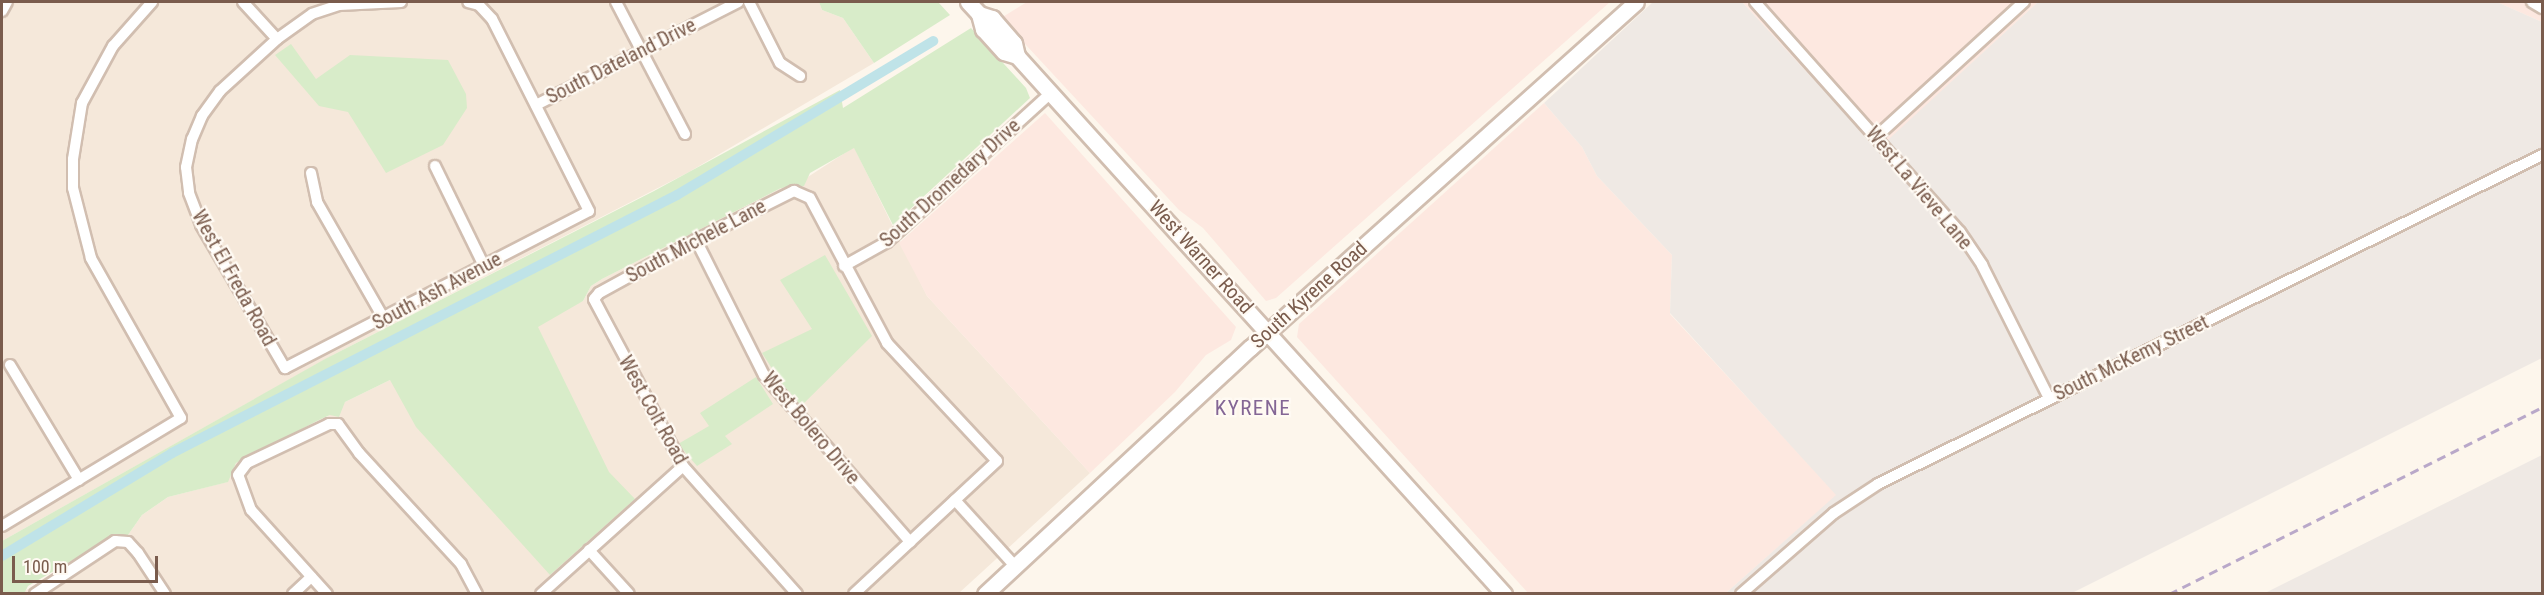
<!DOCTYPE html>
<style>
body{margin:0}
#map{position:relative;width:2544px;height:595px;overflow:hidden;background:#fdf6ec;font-family:"Roboto Condensed",sans-serif}
div>[style]{position:absolute}
.residential>*{inset:0;background:#f5e8da}
.commercial>*{inset:0;background:#fde8e0}
.industrial>*{inset:0;background:#efe9e4}
.green>*{inset:0;background:#d8ecc9}
.canal>*{height:10px;margin:-5px;padding:0 5px;transform-origin:5px;border-radius:5px;background:#bfe3e8}
.roads{filter:drop-shadow(2px 0 #d1beb0) drop-shadow(-2px 0 #d1beb0) drop-shadow(0 2px #d1beb0) drop-shadow(0 -2px #d1beb0)}
.minor>*{height:10px;margin:-5px;padding:0 5px;transform-origin:5px;border-radius:5px;background:#fff}
.secondary>*{height:15px;margin:-7.5px;padding:0 7.5px;transform-origin:7.5px;border-radius:7.5px;background:#fff}
.rail>*{height:3px;margin-top:-1.5px;transform-origin:0;background:repeating-linear-gradient(90deg,#b9a8c9 0 9px,transparent 0 15px)}
span{translate:-50% -50%;white-space:nowrap;text-align:center;line-height:1.15;-webkit-text-stroke:4.5px #fffaf3;paint-order:stroke}
.street-label{font-size:20px;color:#7a5c4d}
.neighbourhood-label{font-size:21px;color:#846695;letter-spacing:1.5px}
.frame{position:absolute;inset:0;border:3px solid #7a5c4d;pointer-events:none}
.scale{position:absolute;left:12px;top:556px;width:146px;height:27px;box-sizing:border-box;border:3px solid #7a5c4d;border-top:0;padding-left:8px;font-size:18px;line-height:21px;white-space:nowrap;color:#7a5c4d;-webkit-text-stroke:4px #fffaf3;paint-order:stroke}
</style>
<div id="map">
<div class="residential">
<i style="clip-path:polygon(2px 2px,819px 2px,822px 10px,843px 18px,874px 63px,689px 172px,333px 355px,2px 541px)"></i>
<i style="clip-path:polygon(854px 147px,927px 296px,1090px 473px,959px 593px,10px 594px,25px 591px,109px 539px,128px 535px,142px 515px,168px 497px,227px 482px,236px 463px,330px 415px,345px 402px,390px 380px,583px 301px,591px 286px,602px 279px,781px 188px,797px 184px)"></i>
</div>
<div class="commercial">
<i style="clip-path:polygon(1027px 2px,1610px 2px,1276px 298px,1266px 301px,1203px 228px,1179px 210px,1001px 18px)"></i>
<i style="clip-path:polygon(1742px 2px,2038px 2px,1878px 150px)"></i>
<i style="clip-path:polygon(2497px 2px,2542px 2px,2542px 22px)"></i>
<i style="clip-path:polygon(1544px 103px,1582px 147px,1597px 176px,1672px 255px,1670px 314px,1837px 495px,1726px 593px,1528px 593px,1297px 337px,1299px 324px)"></i>
<i style="clip-path:polygon(1045px 113px,1236px 327px,1231px 340px,1206px 355px,1175px 392px,1090px 473px,927px 296px,899px 243px)"></i>
</div>
<div class="industrial">
<i style="clip-path:polygon(1653px 2px,1742px 2px,1878px 149px,2038px 2px,2497px 2px,2542px 22px,2542px 358px,2072px 593px,1726px 593px,1836px 495px,1670px 313px,1672px 255px,1597px 176px,1582px 147px,1544px 103px)"></i>
<i style="clip-path:polygon(2542px 455px,2542px 593px,2265px 593px)"></i>
</div>
<div class="green">
<i style="clip-path:polygon(819px 2px,938px 2px,950px 15px,874px 63px,843px 18px,822px 10px)"></i>
<i style="clip-path:polygon(971px 28px,1026px 88px,1030px 98px,893px 225px,854px 148px,810px 173px,804px 186px,781px 188px,602px 279px,591px 286px,583px 301px,538px 327px,609px 472px,635px 499px,550px 575px,416px 427px,390px 380px,345px 402px,339px 417px,330px 415px,317px 421px,236px 463px,228px 482px,168px 497px,142px 515px,128px 535px,109px 539px,28px 586px,25px 592px,2px 593px,2px 541px,325px 359px,654px 191px,840px 90px,843px 108px)"></i>
<i style="clip-path:polygon(291px 44px,316px 79px,350px 55px,448px 60px,466px 94px,467px 108px,443px 145px,386px 173px,348px 112px,319px 106px,275px 55px)"></i>
<i style="clip-path:polygon(825px 255px,872px 336px,798px 409px,762px 353px,812px 329px,780px 280px)"></i>
<i style="clip-path:polygon(756px 377px,773px 404px,725px 436px,732px 444px,697px 466px,678px 444px,709px 426px,700px 413px)"></i>
</div>
<div class="canal">
<i style="left:2px;top:556px;width:199px;rotate:-31.2deg"></i>
<i style="left:172px;top:453px;width:567px;rotate:-27.06deg"></i>
<i style="left:677px;top:195px;width:299px;rotate:-31deg"></i>
</div>
<div class="roads">
<div class="minor">
<i style="left:243px;top:2px;width:50px;rotate:47.4deg"></i>
<i style="left:401px;top:2px;width:62px;rotate:177.2deg"></i>
<i style="left:339px;top:5px;width:28px;rotate:162deg"></i>
<i style="left:312px;top:14px;width:43px;rotate:144.5deg"></i>
<i style="left:277px;top:39px;width:77px;rotate:137.6deg"></i>
<i style="left:220px;top:91px;width:31px;rotate:126deg"></i>
<i style="left:202px;top:116px;width:25px;rotate:113deg"></i>
<i style="left:192px;top:139px;width:29px;rotate:102deg"></i>
<i style="left:186px;top:167px;width:26px;rotate:83deg"></i>
<i style="left:189px;top:193px;width:34px;rotate:69deg"></i>
<i style="left:201px;top:225px;width:166px;rotate:59.6deg"></i>
<i style="left:285px;top:368px;width:342px;rotate:-27.3deg"></i>
<i style="left:589px;top:211px;width:215px;rotate:-116.8deg"></i>
<i style="left:492px;top:19px;width:19px;rotate:-133deg"></i>
<i style="left:479px;top:5px;width:11px;rotate:-165deg"></i>
<i style="left:616px;top:2px;width:149px;rotate:62.4deg"></i>
<i style="left:749px;top:2px;width:68px;rotate:63.1deg"></i>
<i style="left:780px;top:63px;width:24px;rotate:33deg"></i>
<i style="left:1755px;top:2px;width:308px;rotate:48.3deg"></i>
<i style="left:1960px;top:232px;width:40px;rotate:56deg"></i>
<i style="left:1982px;top:265px;width:149px;rotate:63.3deg"></i>
<i style="left:2532px;top:2px;width:12px;rotate:31deg"></i>
<i style="left:2px;top:11px;width:10px;rotate:-61deg"></i>
<i style="left:536px;top:105px;width:227px;rotate:-27deg"></i>
<i style="left:1877px;top:136px;width:199px;rotate:-42.4deg"></i>
<i style="left:435px;top:166px;width:111px;rotate:63.9deg"></i>
<i style="left:311px;top:173px;width:30px;rotate:78deg"></i>
<i style="left:317px;top:202px;width:135px;rotate:60.2deg"></i>
<i style="left:696px;top:240px;width:151px;rotate:63.3deg"></i>
<i style="left:764px;top:375px;width:222px;rotate:48.8deg"></i>
<i style="left:844px;top:266px;width:49px;rotate:-29.2deg"></i>
<i style="left:887px;top:242px;width:222px;rotate:-42.3deg"></i>
<i style="left:10px;top:365px;width:134px;rotate:59deg"></i>
<i style="left:955px;top:500px;width:89px;rotate:47.7deg"></i>
<i style="left:2px;top:526px;width:209px;rotate:-31.1deg"></i>
<i style="left:181px;top:418px;width:184px;rotate:-119.4deg"></i>
<i style="left:91px;top:258px;width:72px;rotate:-104.4deg"></i>
<i style="left:73px;top:188px;width:29px;rotate:-90deg"></i>
<i style="left:73px;top:159px;width:57px;rotate:-80.9deg"></i>
<i style="left:82px;top:103px;width:65px;rotate:-61.5deg"></i>
<i style="left:113px;top:46px;width:59px;rotate:-48.4deg"></i>
<i style="left:589px;top:550px;width:59px;rotate:47.7deg"></i>
<i style="left:35px;top:594px;width:96px;rotate:-33.5deg"></i>
<i style="left:115px;top:541px;width:13px;rotate:4deg"></i>
<i style="left:128px;top:542px;width:15px;rotate:48deg"></i>
<i style="left:138px;top:553px;width:49px;rotate:56.6deg"></i>
<i style="left:293px;top:594px;width:25px;rotate:-43deg"></i>
<i style="left:327px;top:594px;width:113px;rotate:-132.1deg"></i>
<i style="left:251px;top:510px;width:37px;rotate:-110deg"></i>
<i style="left:238px;top:475px;width:15px;rotate:-53deg"></i>
<i style="left:247px;top:463px;width:91px;rotate:-25.4deg"></i>
<i style="left:329px;top:424px;width:9px"></i>
<i style="left:338px;top:424px;width:36px;rotate:54deg"></i>
<i style="left:359px;top:453px;width:151px;rotate:47.4deg"></i>
<i style="left:461px;top:564px;width:34px;rotate:62deg"></i>
<i style="left:541px;top:594px;width:191px;rotate:-42deg"></i>
<i style="left:797px;top:594px;width:171px;rotate:-131.7deg"></i>
<i style="left:683px;top:466px;width:189px;rotate:-118.1deg"></i>
<i style="left:594px;top:299px;width:8px;rotate:-50deg"></i>
<i style="left:599px;top:293px;width:111px;rotate:-28.7deg"></i>
<i style="left:696px;top:240px;width:110px;rotate:-26.6deg"></i>
<i style="left:794px;top:191px;width:17px;rotate:24deg"></i>
<i style="left:810px;top:198px;width:164px;rotate:62deg"></i>
<i style="left:887px;top:343px;width:161px;rotate:47deg"></i>
<i style="left:997px;top:461px;width:195px;rotate:137.1deg"></i>
<i style="left:1741px;top:594px;width:123px;rotate:-41.1deg"></i>
<i style="left:1834px;top:513px;width:53px;rotate:-33.4deg"></i>
<i style="left:1878px;top:484px;width:741px;rotate:-26.36deg"></i>
</div>
<div class="secondary">
<i style="left:968px;top:2px;width:16px;rotate:47deg"></i>
<i style="left:979px;top:14px;width:16px;rotate:75deg"></i>
<i style="left:983px;top:29px;width:31px;rotate:48deg"></i>
<i style="left:1004px;top:52px;width:14px;rotate:17deg"></i>
<i style="left:979px;top:14px;width:14px;rotate:17deg"></i>
<i style="left:992px;top:18px;width:33px;rotate:49deg"></i>
<i style="left:1014px;top:43px;width:13px;rotate:77deg"></i>
<i style="left:1017px;top:56px;width:726px;rotate:47.85deg"></i>
<i style="left:985px;top:594px;width:362px;rotate:-42.9deg"></i>
<i style="left:1250px;top:348px;width:518px;rotate:-41.87deg"></i>
</div>
</div>
<div class="rail">
<i style="left:2169px;top:594px;width:417px;rotate:-26.6deg"></i>
</div>
<div class="street-label">
<span style="left:621px;top:61px;rotate:-27deg">South Dateland Drive</span>
<span style="left:950px;top:183px;rotate:-42deg">South Dromedary Drive</span>
<span style="left:1919px;top:188px;rotate:50deg">West La Vieve Lane</span>
<span style="left:696px;top:241px;rotate:-28deg">South Michele Lane</span>
<span style="left:1201px;top:257px;rotate:48deg">West Warner Road</span>
<span style="left:234px;top:278px;rotate:61deg">West El Freda Road</span>
<span style="left:437px;top:291px;rotate:-28deg">South Ash Avenue</span>
<span style="left:1309px;top:295px;rotate:-42deg">South Kyrene Road</span>
<span style="left:2131px;top:358px;rotate:-26deg">South McKemy Street</span>
<span style="left:653px;top:410px;rotate:61deg">West Colt Road</span>
<span style="left:811px;top:428px;rotate:50deg">West Bolero Drive</span>
</div>
<div class="neighbourhood-label">
<span style="left:1253px;top:408px">KYRENE</span>
</div>
<div class="frame"></div>
<div class="scale">100 m</div>
</div>
